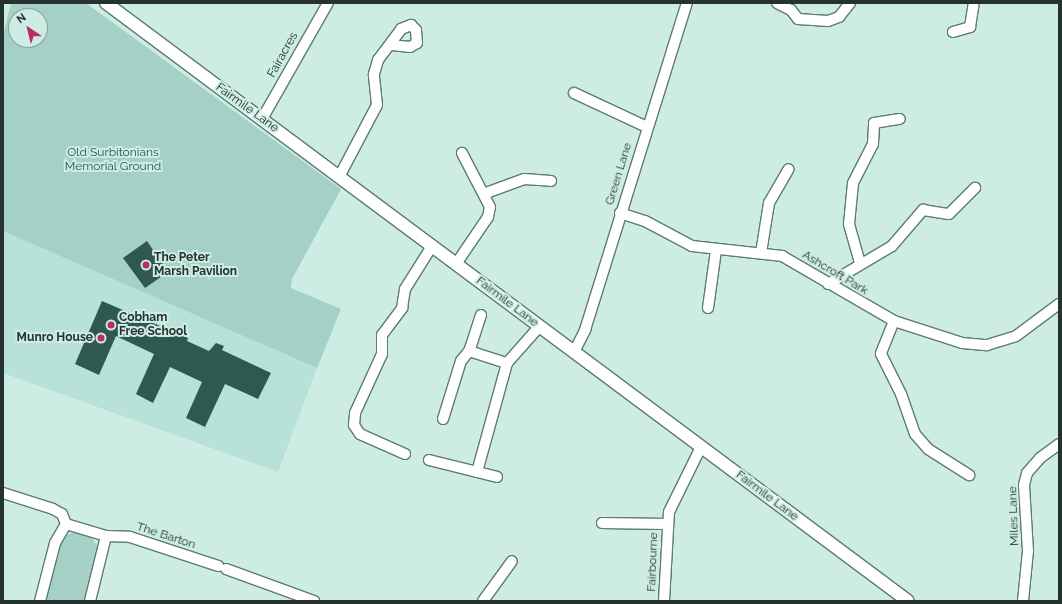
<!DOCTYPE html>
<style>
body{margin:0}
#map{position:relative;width:1062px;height:604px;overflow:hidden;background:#ccece4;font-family:Raleway,sans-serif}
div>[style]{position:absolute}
.built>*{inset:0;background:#b8e1d7}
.green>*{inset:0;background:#a5d0c6}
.building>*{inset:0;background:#2f5950}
.roads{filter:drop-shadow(1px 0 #5d7a73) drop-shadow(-1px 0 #5d7a73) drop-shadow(0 1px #5d7a73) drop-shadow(0 -1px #5d7a73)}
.minor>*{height:10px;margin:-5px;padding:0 5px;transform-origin:5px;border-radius:5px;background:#fff}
.tertiary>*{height:12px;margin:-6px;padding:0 6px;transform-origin:6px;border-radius:6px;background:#fff}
.dots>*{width:11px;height:11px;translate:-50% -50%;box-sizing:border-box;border:2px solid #ccece4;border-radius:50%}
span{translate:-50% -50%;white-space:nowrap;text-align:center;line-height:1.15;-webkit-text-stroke:4px #ccece4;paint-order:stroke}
.street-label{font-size:12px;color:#25322f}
.park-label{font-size:12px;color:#19554b}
.poi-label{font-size:12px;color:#25322f;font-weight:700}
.left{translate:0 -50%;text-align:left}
.right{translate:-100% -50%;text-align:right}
.frame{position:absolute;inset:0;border:4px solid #25322f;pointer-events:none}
.north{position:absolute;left:8px;top:8px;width:40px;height:40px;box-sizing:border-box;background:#ccece4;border:1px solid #89a29c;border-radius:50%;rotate:325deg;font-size:11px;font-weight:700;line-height:16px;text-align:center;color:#25322f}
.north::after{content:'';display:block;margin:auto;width:14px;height:18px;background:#b82e69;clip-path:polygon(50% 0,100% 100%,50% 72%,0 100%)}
</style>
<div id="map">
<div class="built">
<i style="clip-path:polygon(3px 231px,317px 368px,278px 472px,3px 373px)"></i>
</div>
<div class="green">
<i style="clip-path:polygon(evenodd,11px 3px,86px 3px,341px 189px,292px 279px,291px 288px,341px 309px,317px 368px,3px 231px,3px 36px,11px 3px,16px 16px,40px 16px,40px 40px,16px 40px,16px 16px)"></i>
<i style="clip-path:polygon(73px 532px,90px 535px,98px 547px,87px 601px,43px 601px,62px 538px)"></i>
</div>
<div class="building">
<i style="clip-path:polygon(147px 241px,168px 272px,145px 288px,123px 258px)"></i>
<i style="clip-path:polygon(102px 301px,188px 338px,187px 341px,209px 351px,216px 343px,224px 346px,222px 350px,271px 373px,258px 399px,225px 384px,205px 427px,186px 418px,202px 382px,170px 367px,153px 403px,136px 394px,154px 354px,116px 336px,99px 375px,75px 364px)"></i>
</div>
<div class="roads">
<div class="minor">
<i style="left:777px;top:3px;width:16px;rotate:27deg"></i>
<i style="left:791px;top:10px;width:11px;rotate:52deg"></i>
<i style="left:798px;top:19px;width:30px;rotate:4deg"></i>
<i style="left:828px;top:21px;width:12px;rotate:-20deg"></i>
<i style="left:839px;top:17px;width:18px;rotate:-52deg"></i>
<i style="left:953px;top:32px;width:18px;rotate:-16deg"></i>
<i style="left:970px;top:27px;width:24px;rotate:-81deg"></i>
<i style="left:574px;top:93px;width:81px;rotate:25deg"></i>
<i style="left:262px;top:119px;width:133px;rotate:-60.4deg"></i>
<i style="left:339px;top:177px;width:81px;rotate:-62.2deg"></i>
<i style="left:377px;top:105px;width:31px;rotate:-96deg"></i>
<i style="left:374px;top:74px;width:15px;rotate:-74deg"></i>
<i style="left:378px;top:60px;width:39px;rotate:-53deg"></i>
<i style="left:401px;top:29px;width:11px;rotate:-22deg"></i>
<i style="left:411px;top:25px;width:7px;rotate:45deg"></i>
<i style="left:416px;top:30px;width:13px;rotate:86deg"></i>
<i style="left:417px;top:43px;width:8px;rotate:150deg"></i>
<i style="left:410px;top:47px;width:18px;rotate:-174deg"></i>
<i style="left:486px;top:193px;width:40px;rotate:-20.2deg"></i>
<i style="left:524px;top:179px;width:27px;rotate:4deg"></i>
<i style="left:620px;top:213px;width:26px;rotate:18deg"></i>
<i style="left:645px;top:221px;width:53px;rotate:28deg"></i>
<i style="left:692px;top:246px;width:91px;rotate:6.3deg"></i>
<i style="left:782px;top:256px;width:129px;rotate:30.1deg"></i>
<i style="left:894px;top:321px;width:71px;rotate:17.9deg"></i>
<i style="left:962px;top:343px;width:25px;rotate:5deg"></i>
<i style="left:987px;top:345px;width:30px;rotate:-17deg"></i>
<i style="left:1016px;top:336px;width:54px;rotate:-36.7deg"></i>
<i style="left:761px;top:253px;width:51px;rotate:-80.9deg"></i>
<i style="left:769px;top:203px;width:39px;rotate:-60deg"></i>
<i style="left:860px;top:263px;width:41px;rotate:-105.8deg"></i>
<i style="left:849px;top:224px;width:41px;rotate:-84.4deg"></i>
<i style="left:853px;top:183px;width:44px;rotate:-62.9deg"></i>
<i style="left:873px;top:144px;width:21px;rotate:-87deg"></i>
<i style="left:874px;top:123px;width:26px;rotate:-9deg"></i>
<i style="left:456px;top:264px;width:57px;rotate:-55.8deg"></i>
<i style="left:488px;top:217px;width:10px;rotate:-79deg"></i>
<i style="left:490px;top:207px;width:61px;rotate:-117.4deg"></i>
<i style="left:828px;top:284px;width:74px;rotate:-30.7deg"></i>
<i style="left:892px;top:246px;width:48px;rotate:-49.3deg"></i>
<i style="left:923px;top:210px;width:26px;rotate:9deg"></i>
<i style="left:949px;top:214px;width:37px;rotate:-45deg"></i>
<i style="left:708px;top:308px;width:59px;rotate:-82.1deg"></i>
<i style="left:481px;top:315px;width:38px;rotate:108deg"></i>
<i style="left:469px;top:351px;width:40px;rotate:18deg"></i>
<i style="left:894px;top:321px;width:35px;rotate:112deg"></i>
<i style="left:881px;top:354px;width:45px;rotate:63.4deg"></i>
<i style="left:901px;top:394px;width:42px;rotate:70.7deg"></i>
<i style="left:915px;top:434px;width:20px;rotate:49deg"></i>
<i style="left:928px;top:449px;width:49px;rotate:32.4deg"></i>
<i style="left:574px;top:352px;width:25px;rotate:-63deg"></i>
<i style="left:585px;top:330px;width:343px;rotate:-72.7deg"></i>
<i style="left:443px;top:419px;width:61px;rotate:-72.8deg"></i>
<i style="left:461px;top:361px;width:13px;rotate:-51deg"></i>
<i style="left:405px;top:454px;width:49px;rotate:-156deg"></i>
<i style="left:360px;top:434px;width:11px;rotate:-124deg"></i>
<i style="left:354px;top:425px;width:12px;rotate:-85deg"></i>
<i style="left:355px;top:413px;width:65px;rotate:-65.4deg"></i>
<i style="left:382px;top:354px;width:19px;rotate:-90deg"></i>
<i style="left:382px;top:335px;width:34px;rotate:-53deg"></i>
<i style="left:402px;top:308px;width:19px;rotate:-81deg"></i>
<i style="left:405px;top:289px;width:51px;rotate:-57.9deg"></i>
<i style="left:429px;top:460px;width:70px;rotate:14deg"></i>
<i style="left:477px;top:472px;width:113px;rotate:-74.6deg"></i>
<i style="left:507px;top:363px;width:48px;rotate:-48.4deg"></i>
<i style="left:3px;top:493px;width:52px;rotate:17.7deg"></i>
<i style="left:53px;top:509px;width:10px;rotate:29deg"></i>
<i style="left:62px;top:514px;width:11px;rotate:68deg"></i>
<i style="left:602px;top:523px;width:65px;rotate:0.9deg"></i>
<i style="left:106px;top:536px;width:24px;rotate:2deg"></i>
<i style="left:130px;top:537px;width:93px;rotate:18.2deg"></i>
<i style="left:226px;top:569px;width:94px;rotate:20deg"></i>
<i style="left:40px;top:601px;width:60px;rotate:-75.5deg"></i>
<i style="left:55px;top:543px;width:22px;rotate:-60deg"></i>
<i style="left:66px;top:524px;width:42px;rotate:16.7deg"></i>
<i style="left:106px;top:536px;width:67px;rotate:103.8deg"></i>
<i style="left:483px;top:601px;width:49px;rotate:-54.1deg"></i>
<i style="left:664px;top:601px;width:89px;rotate:-86.8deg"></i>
<i style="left:669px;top:512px;width:72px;rotate:-63.8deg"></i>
<i style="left:1023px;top:601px;width:50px;rotate:-84.3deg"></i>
<i style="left:1028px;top:551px;width:66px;rotate:-93.5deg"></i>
<i style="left:1024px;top:485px;width:12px;rotate:-76deg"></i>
<i style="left:1027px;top:473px;width:20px;rotate:-49deg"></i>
<i style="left:1040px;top:458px;width:24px;rotate:-36deg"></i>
</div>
<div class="tertiary">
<i style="left:106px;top:3px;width:1000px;rotate:36.71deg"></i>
</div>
</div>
<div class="dots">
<i style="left:146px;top:265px;background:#b82e69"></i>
<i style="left:111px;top:325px;background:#b82e69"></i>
<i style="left:101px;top:338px;background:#b82e69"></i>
</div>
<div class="street-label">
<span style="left:283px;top:55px;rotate:-61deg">Fairacres</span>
<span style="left:247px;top:108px;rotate:36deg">Fairmile Lane</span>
<span style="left:619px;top:174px;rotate:-73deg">Green Lane</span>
<span style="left:835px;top:273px;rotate:31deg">Ashcroft Park</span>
<span style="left:507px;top:302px;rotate:37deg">Fairmile Lane</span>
<span style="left:767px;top:496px;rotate:37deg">Fairmile Lane</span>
<span style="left:1014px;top:516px;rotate:-92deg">Miles Lane</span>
<span style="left:166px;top:536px;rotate:18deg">The Barton</span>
<span style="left:653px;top:562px;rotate:-88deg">Fairbourne</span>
</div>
<div class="park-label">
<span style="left:113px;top:160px">Old Surbitonians<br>Memorial Ground</span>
</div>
<div class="poi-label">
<span class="left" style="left:154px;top:265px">The Peter<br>Marsh Pavilion</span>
<span class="left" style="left:119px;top:325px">Cobham<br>Free School</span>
<span class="right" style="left:93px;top:338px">Munro House</span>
</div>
<div class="frame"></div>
<div class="north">N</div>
</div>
